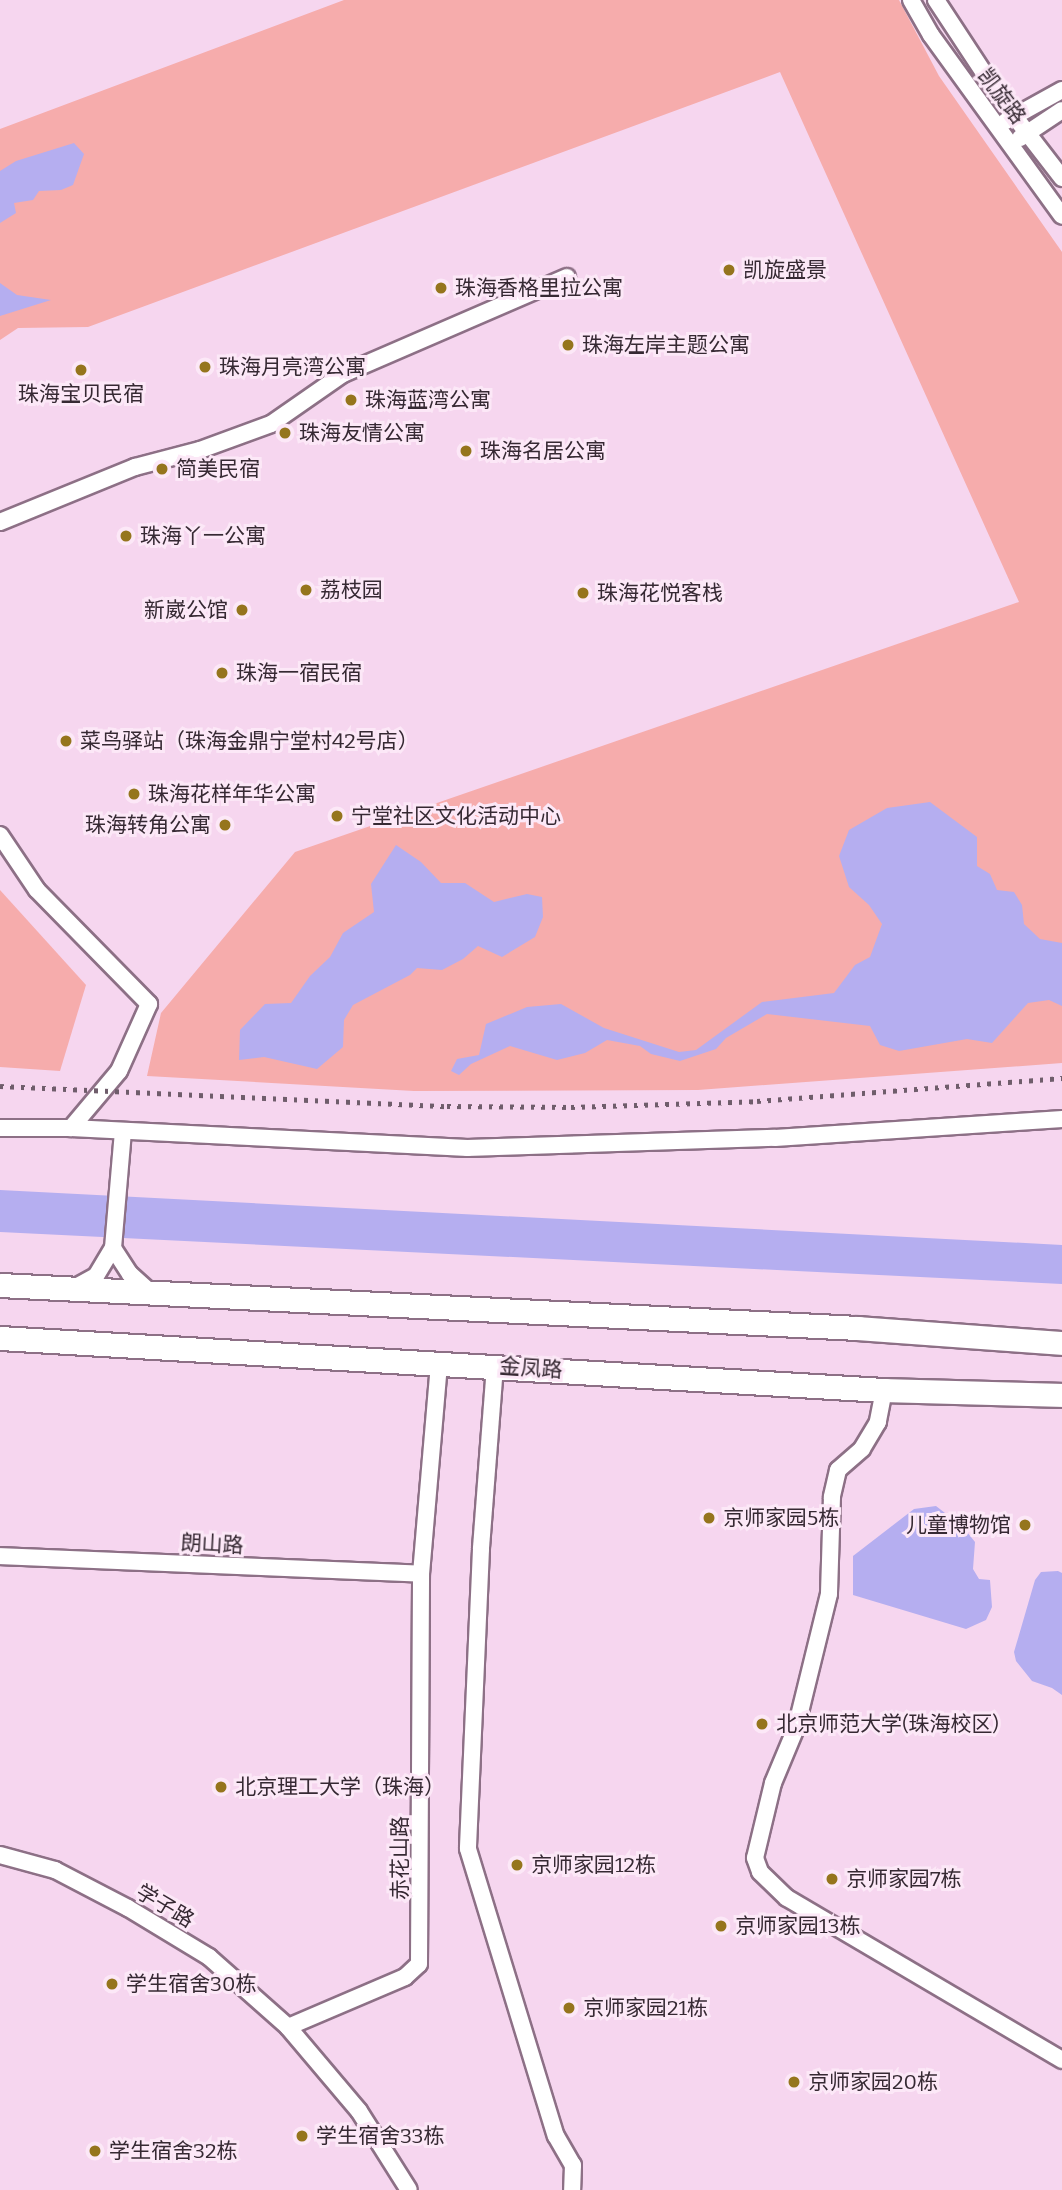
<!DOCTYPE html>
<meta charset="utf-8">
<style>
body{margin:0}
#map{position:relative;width:1062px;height:2190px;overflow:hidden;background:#f6d6ef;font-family:Bitter,"Noto Sans SC",serif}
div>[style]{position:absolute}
.green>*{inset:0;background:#f6acac}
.water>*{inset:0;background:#b5aef0}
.roads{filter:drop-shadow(2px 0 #8d7086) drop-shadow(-2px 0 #8d7086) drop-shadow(0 2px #8d7086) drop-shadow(0 -2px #8d7086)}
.minor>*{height:16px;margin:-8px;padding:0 8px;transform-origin:8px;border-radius:8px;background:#fff}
.highway>*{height:23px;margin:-11.5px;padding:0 11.5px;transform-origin:11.5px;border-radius:11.5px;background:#fff}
.rail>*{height:4.5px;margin-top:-2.25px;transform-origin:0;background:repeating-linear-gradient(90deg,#6f5d6b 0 3.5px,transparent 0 10.5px)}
.dots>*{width:19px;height:19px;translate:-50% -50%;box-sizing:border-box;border:4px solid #fce8f7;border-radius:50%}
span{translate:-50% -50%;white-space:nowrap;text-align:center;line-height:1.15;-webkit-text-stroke:6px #fce8f7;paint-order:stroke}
.street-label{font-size:21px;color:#362933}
.poi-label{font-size:21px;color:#362933}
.left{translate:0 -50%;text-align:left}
.right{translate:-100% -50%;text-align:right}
</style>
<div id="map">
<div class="green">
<i style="clip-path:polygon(344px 0,899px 0,939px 76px,1062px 252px,1062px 1063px,698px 1090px,414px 1091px,147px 1076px,161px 1013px,295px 852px,1019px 602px,780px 72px,88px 327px,18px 328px,0 340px,0 129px)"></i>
<i style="clip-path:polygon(0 890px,86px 985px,60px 1071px,0 1067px)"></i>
</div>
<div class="water">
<i style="clip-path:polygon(74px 143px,84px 154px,73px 185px,61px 190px,39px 191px,33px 200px,14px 203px,16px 213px,0 223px,0 171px,16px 161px)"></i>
<i style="clip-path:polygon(0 283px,17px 295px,51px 300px,0 316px)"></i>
<i style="clip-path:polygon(930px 802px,977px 837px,977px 866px,990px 874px,997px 890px,1014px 892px,1022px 905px,1024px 924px,1040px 939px,1062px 943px,1062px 1006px,1049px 1000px,1028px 1003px,992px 1043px,967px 1039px,899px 1051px,880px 1045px,870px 1026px,767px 1014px,726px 1038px,716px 1049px,680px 1061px,651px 1054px,640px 1046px,607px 1040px,585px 1053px,557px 1060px,510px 1046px,471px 1064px,459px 1075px,451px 1071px,457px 1059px,479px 1055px,486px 1024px,527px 1007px,561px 1004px,604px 1028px,679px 1052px,696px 1050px,762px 1002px,834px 993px,855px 965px,870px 957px,882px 924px,869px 905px,849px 887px,839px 856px,849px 830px,887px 808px)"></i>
<i style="clip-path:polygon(396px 845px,421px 862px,441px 883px,465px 883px,494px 902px,527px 894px,542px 897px,543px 917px,535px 937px,502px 957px,478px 946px,463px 959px,442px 970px,417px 968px,410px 975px,353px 1005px,344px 1020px,343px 1047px,317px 1069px,264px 1057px,239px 1060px,240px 1030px,265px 1004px,291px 1003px,310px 976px,330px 957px,343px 933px,374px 912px,371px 884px)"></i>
<i style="clip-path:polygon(0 1190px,1062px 1245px,1062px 1284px,0 1232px)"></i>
<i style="clip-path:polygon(936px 1506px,963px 1527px,975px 1542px,973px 1569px,979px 1579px,990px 1580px,992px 1607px,986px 1620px,966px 1629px,853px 1595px,853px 1556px,914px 1509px)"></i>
<i style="clip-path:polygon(1058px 1571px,1062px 1573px,1062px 1695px,1052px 1688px,1032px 1681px,1016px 1661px,1014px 1652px,1035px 1580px,1041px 1572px)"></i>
</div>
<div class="roads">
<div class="minor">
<i style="left:911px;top:0;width:40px;rotate:60.3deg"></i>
<i style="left:931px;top:35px;width:223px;rotate:54.1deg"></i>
<i style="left:936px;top:0;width:118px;rotate:56.7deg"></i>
<i style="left:1001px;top:99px;width:100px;rotate:52.3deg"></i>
<i style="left:1006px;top:121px;width:64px;rotate:-29deg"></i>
<i style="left:1020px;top:138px;width:50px;rotate:-33.7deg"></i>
<i style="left:0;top:522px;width:146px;rotate:-22.2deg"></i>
<i style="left:135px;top:467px;width:67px;rotate:-14.7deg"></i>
<i style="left:200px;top:450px;width:76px;rotate:-20.1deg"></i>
<i style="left:271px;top:424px;width:88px;rotate:-34.8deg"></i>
<i style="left:343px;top:374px;width:244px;rotate:-23.4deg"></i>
<i style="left:0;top:835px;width:66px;rotate:56.1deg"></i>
<i style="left:37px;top:890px;width:160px;rotate:45.5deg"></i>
<i style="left:149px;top:1004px;width:73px;rotate:114.1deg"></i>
<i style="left:119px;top:1071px;width:75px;rotate:130.1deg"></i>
<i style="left:0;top:1128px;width:71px"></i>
<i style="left:71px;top:1128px;width:397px;rotate:2.9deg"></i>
<i style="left:467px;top:1148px;width:308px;rotate:-1.9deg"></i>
<i style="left:775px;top:1138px;width:288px;rotate:-3.8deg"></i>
<i style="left:113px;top:1248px;width:31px;rotate:57deg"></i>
<i style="left:130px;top:1274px;width:25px;rotate:42deg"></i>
<i style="left:74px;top:1288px;width:25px;rotate:-29deg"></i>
<i style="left:96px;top:1276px;width:33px;rotate:-59deg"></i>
<i style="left:113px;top:1248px;width:117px;rotate:-85.1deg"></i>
<i style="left:495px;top:1366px;width:184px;rotate:94.4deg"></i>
<i style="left:481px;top:1549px;width:300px;rotate:92.5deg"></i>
<i style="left:468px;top:1849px;width:300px;rotate:73deg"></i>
<i style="left:556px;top:2136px;width:34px;rotate:60deg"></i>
<i style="left:573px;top:2165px;width:25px;rotate:92deg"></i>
<i style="left:884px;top:1390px;width:33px;rotate:101deg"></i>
<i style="left:878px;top:1422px;width:31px;rotate:121deg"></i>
<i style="left:862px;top:1449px;width:32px;rotate:139deg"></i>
<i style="left:838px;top:1470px;width:28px;rotate:103deg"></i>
<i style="left:832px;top:1497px;width:97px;rotate:91.8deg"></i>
<i style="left:829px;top:1594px;width:138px;rotate:103.8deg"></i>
<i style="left:796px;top:1728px;width:60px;rotate:112.7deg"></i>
<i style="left:773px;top:1783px;width:77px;rotate:103.5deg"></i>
<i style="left:755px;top:1858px;width:15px;rotate:70deg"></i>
<i style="left:760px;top:1872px;width:37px;rotate:44deg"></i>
<i style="left:787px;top:1898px;width:319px;rotate:30.5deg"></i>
<i style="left:0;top:1556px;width:421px;rotate:2.4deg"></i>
<i style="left:0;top:1855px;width:57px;rotate:15.3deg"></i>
<i style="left:55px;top:1870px;width:82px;rotate:27.5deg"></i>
<i style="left:128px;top:1908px;width:95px;rotate:31.2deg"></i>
<i style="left:209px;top:1957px;width:106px;rotate:41.5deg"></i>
<i style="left:288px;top:2027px;width:110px;rotate:49.8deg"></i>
<i style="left:359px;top:2111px;width:93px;rotate:57.7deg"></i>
<i style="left:288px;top:2027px;width:127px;rotate:-23.1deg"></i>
<i style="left:405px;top:1977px;width:19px;rotate:-43deg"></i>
<i style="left:419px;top:1964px;width:390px;rotate:-89.7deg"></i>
<i style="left:421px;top:1574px;width:212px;rotate:-85.1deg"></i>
</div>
<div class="highway">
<i style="left:0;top:1285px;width:859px;rotate:2.87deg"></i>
<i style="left:858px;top:1328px;width:205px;rotate:4.2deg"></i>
<i style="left:0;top:1338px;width:886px;rotate:3.37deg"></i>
<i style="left:884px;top:1390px;width:178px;rotate:1.6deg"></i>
</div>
</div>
<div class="rail">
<i style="left:0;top:1086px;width:447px;rotate:2.6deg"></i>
<i style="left:447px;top:1106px;width:124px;rotate:0.5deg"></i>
<i style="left:571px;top:1107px;width:186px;rotate:-1.8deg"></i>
<i style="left:757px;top:1101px;width:306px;rotate:-4.3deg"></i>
</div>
<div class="dots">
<i style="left:729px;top:270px;background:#95751d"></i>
<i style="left:441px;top:288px;background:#95751d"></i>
<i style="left:568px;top:345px;background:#95751d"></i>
<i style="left:205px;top:367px;background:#95751d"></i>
<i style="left:81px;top:370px;background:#95751d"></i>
<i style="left:351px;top:400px;background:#95751d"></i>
<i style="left:285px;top:433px;background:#95751d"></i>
<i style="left:466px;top:451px;background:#95751d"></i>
<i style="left:162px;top:469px;background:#95751d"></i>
<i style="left:126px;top:536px;background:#95751d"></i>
<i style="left:306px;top:590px;background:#95751d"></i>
<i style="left:583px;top:593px;background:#95751d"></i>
<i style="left:242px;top:610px;background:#95751d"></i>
<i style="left:222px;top:673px;background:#95751d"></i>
<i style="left:66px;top:741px;background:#95751d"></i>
<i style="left:134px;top:794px;background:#95751d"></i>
<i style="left:337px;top:816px;background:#95751d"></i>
<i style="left:225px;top:825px;background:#95751d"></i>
<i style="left:709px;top:1518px;background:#95751d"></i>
<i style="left:1025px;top:1525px;background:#95751d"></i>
<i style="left:762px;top:1724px;background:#95751d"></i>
<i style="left:221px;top:1787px;background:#95751d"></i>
<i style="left:517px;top:1865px;background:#95751d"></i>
<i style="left:832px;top:1879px;background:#95751d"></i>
<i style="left:721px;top:1926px;background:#95751d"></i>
<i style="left:112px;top:1984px;background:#95751d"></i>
<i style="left:569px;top:2008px;background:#95751d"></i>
<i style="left:794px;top:2082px;background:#95751d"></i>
<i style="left:302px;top:2136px;background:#95751d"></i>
<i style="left:95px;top:2151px;background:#95751d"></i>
</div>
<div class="street-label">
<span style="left:1002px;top:96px;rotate:53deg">凯旋路</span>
<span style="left:531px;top:1368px;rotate:4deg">金凤路</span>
<span style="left:212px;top:1544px;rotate:3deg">朗山路</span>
<span style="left:400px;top:1858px;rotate:-90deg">赤花山路</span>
<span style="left:165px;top:1906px;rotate:31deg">学子路</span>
</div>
<div class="poi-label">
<span class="left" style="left:743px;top:270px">凯旋盛景</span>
<span class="left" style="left:455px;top:288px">珠海香格里拉公寓</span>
<span class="left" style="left:582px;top:345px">珠海左岸主题公寓</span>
<span class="left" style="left:219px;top:367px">珠海月亮湾公寓</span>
<span style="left:81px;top:394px">珠海宝贝民宿</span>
<span class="left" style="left:365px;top:400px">珠海蓝湾公寓</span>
<span class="left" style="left:299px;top:433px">珠海友情公寓</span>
<span class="left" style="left:480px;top:451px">珠海名居公寓</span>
<span class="left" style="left:176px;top:469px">简美民宿</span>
<span class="left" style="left:140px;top:536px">珠海丫一公寓</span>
<span class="left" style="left:320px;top:590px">荔枝园</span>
<span class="left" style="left:597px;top:593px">珠海花悦客栈</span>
<span class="right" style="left:228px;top:610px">新崴公馆</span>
<span class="left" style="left:236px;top:673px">珠海一宿民宿</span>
<span class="left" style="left:80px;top:741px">菜鸟驿站（珠海金鼎宁堂村42号店）</span>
<span class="left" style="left:148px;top:794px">珠海花样年华公寓</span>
<span class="left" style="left:351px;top:816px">宁堂社区文化活动中心</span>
<span class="right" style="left:211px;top:825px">珠海转角公寓</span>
<span class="left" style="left:723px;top:1518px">京师家园5栋</span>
<span class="right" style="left:1011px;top:1525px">儿童博物馆</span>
<span class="left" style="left:776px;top:1724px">北京师范大学(珠海校区)</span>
<span class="left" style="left:235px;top:1787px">北京理工大学（珠海）</span>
<span class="left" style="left:531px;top:1865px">京师家园12栋</span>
<span class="left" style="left:846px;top:1879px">京师家园7栋</span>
<span class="left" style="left:735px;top:1926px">京师家园13栋</span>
<span class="left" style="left:126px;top:1984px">学生宿舍30栋</span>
<span class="left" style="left:583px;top:2008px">京师家园21栋</span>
<span class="left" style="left:808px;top:2082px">京师家园20栋</span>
<span class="left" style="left:316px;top:2136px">学生宿舍33栋</span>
<span class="left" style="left:109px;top:2151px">学生宿舍32栋</span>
</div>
</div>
